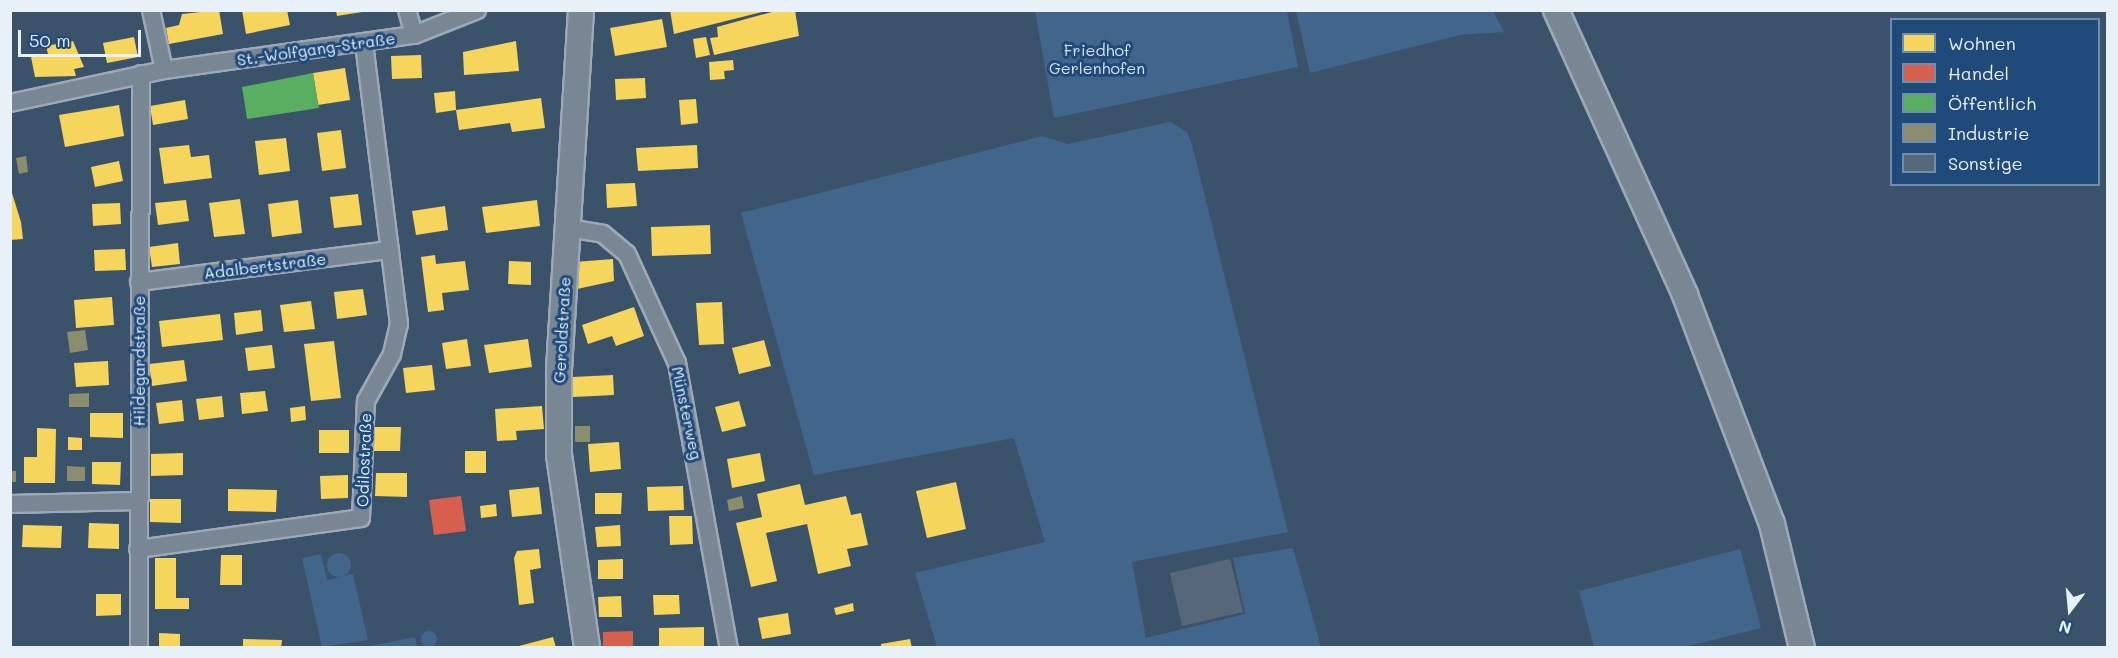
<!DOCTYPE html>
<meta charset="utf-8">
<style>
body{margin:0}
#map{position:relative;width:2118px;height:658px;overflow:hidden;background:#3b526b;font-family:Mali,sans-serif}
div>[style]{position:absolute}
.green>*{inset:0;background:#42658c}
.round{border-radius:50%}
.homes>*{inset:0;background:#f6d55c}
.shops>*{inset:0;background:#d6604d}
.public>*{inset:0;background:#5aae61}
.industry>*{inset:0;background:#8c8c6e}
.building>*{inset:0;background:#57677a}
.roads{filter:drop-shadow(2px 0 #9da9b6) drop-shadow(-2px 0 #9da9b6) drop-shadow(0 2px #9da9b6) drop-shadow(0 -2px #9da9b6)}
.street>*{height:16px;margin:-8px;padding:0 8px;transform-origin:8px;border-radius:8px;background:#798694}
.secondary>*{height:24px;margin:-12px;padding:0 12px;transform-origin:12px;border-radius:12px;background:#798694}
span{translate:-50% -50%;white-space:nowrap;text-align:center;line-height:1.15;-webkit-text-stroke:6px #1f4a7a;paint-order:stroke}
.street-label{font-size:16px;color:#e8f1f8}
.park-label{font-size:16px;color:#d8e3ee}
.frame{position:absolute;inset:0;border:12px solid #e8f1f8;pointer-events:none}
.legend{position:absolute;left:1890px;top:18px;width:210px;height:168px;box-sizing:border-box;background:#1f4a7a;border:2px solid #6f8dac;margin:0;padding:8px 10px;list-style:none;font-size:18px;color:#e8f1f8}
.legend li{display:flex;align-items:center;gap:12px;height:30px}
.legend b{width:30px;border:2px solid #6f8dac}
.north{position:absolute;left:2040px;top:580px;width:60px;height:60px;-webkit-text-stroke:4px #1f4a7a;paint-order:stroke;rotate:196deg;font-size:16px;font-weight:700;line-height:24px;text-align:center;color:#e8f1f8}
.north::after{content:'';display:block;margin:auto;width:21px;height:27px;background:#e8f1f8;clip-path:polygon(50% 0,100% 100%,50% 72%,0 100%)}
.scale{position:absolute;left:18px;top:30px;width:123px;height:27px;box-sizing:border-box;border:3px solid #e8f1f8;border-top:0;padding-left:8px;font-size:18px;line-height:21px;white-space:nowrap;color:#e8f1f8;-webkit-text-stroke:4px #1f4a7a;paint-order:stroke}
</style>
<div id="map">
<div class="green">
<i style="clip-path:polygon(1035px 11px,1287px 11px,1298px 67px,1054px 118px)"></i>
<i style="clip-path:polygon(1296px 11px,1493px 11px,1504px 32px,1460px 35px,1310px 73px)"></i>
<i style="clip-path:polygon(1170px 122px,1187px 132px,1192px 145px,1288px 532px,1132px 562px,1146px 638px,1245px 614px,1233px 558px,1293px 548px,1321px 647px,937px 647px,915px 573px,1045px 542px,1014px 438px,814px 475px,741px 213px,1042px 136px,1068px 144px)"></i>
<i style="clip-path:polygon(1740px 549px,1761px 628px,1685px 647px,1594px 647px,1579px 591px)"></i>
<i class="round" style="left:327px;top:553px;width:24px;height:24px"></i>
<i style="clip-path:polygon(321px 554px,327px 580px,353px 574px,368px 640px,322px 647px,302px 558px)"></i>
<i class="round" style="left:421px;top:631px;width:16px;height:16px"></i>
<i style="clip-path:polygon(415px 637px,417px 647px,365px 647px)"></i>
</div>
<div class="homes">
<i style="clip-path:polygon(219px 10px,223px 34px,169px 44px,166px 28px,179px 25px,182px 14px)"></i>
<i style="clip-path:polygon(242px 10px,287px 10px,290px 25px,246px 34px)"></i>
<i style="clip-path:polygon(336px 10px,361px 10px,362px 12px,337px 16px)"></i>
<i style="clip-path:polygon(670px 10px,761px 10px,762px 12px,674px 34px)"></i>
<i style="clip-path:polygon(779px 10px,795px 10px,799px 36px,714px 55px,710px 38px,718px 37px,717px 27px)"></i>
<i style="clip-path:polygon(662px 19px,667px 47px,615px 56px,610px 28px)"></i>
<i style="clip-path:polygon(134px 37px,138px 57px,107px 63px,103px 43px)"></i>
<i style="clip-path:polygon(706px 37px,710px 55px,696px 58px,693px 39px)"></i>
<i style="clip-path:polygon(73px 41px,84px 67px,74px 69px,76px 76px,35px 77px,31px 57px,48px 54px,46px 46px)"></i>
<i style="clip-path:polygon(516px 41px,519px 71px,464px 75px,463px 52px)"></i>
<i style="clip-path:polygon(421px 55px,422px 78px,392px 79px,391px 56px)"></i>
<i style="clip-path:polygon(733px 60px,734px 70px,724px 71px,725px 79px,710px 80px,709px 62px)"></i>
<i style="clip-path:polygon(345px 68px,350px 100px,318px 105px,313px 73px)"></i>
<i style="clip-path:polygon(645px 78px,646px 98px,616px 100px,615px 79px)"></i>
<i style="clip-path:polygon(455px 91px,456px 110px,436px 113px,434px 93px)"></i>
<i style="clip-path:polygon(541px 98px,545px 128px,512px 132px,510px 123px,459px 130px,456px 110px)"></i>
<i style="clip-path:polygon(696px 99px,698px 123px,681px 125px,679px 100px)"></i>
<i style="clip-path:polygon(185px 100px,188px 119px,153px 125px,150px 106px)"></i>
<i style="clip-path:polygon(119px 105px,124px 136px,65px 147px,59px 115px)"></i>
<i style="clip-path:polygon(341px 130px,346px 168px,322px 171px,317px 133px)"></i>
<i style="clip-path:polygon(286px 138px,290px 171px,259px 175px,255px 141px)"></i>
<i style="clip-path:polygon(189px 145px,191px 157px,209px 155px,212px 178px,164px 184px,159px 148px)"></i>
<i style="clip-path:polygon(697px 145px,698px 168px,638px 171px,636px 148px)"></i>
<i style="clip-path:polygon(119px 161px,123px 181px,95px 187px,91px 167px)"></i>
<i style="clip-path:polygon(635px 183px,637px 206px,607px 208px,606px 184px)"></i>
<i style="clip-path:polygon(12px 193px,21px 222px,23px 239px,10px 240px)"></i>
<i style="clip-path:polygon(358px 194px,362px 225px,334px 228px,330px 197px)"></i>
<i style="clip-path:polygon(240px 199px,245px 234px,214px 237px,209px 203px)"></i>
<i style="clip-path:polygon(186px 200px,189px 221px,158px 225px,155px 203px)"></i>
<i style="clip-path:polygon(298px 200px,302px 233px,272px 237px,268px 204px)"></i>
<i style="clip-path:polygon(537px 200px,540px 226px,486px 233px,482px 207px)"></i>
<i style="clip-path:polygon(120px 203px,121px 224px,93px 226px,92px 204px)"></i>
<i style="clip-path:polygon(445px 206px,448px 230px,416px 235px,412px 211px)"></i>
<i style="clip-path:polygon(710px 225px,711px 254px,652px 256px,651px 227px)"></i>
<i style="clip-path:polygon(178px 243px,180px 264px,152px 267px,149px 247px)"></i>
<i style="clip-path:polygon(125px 249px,126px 270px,95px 271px,94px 250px)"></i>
<i style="clip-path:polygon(435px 255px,436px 264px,465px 261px,469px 290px,442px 293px,444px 310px,428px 312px,421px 257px)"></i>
<i style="clip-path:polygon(613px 259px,614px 281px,577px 289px,575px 262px)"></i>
<i style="clip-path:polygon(509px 261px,531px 262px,531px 285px,508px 284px)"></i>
<i style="clip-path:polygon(363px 289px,367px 315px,337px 319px,334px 292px)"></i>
<i style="clip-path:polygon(112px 297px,114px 325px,76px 328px,74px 300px)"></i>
<i style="clip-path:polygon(311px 301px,315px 329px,284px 332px,280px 305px)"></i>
<i style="clip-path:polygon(722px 302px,724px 344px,699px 345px,696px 303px)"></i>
<i style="clip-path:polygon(634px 307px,644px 336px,616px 346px,612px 336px,588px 344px,582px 325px)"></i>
<i style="clip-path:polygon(261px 310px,263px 331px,236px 335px,234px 313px)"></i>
<i style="clip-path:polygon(220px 314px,223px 340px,162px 347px,159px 321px)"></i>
<i style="clip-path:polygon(467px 339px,471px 366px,446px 369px,442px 343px)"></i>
<i style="clip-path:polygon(528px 339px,532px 367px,489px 373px,484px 345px)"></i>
<i style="clip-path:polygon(764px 340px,771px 366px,739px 374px,732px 348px)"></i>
<i style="clip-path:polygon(334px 341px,341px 398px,311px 401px,304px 344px)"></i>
<i style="clip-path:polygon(272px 345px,275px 368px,248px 371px,245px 348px)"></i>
<i style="clip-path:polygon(184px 360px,187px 381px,152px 386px,149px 364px)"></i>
<i style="clip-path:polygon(108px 361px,109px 385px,76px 387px,74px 363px)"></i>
<i style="clip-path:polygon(432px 365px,435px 390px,406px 393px,403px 368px)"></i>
<i style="clip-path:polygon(613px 375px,614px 395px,573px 397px,573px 377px)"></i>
<i style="clip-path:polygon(265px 391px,268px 411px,242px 414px,240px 393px)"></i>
<i style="clip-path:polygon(222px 396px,224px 417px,199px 420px,196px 399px)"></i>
<i style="clip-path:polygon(182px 400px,184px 421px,159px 424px,156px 403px)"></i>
<i style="clip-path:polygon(739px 401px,746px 426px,722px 432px,715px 407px)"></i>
<i style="clip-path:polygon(305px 406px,306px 420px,291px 422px,290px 408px)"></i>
<i style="clip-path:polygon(542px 406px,544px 429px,516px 431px,517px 440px,497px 441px,495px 409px)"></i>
<i style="clip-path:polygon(90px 413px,123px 413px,123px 438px,90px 437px)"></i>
<i style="clip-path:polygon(373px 427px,401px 427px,400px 451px,373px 451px)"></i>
<i style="clip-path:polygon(37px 428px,56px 429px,55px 483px,24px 483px,24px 457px,37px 457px)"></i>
<i style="clip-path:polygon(319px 430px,349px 430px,349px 453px,319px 453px)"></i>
<i style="clip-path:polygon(68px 437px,82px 438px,82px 450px,68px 450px)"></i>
<i style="clip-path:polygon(619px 442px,621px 469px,590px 472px,588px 444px)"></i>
<i style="clip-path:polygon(465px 451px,486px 451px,486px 473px,465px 473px)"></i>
<i style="clip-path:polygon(183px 453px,183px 475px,151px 476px,151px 454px)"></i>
<i style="clip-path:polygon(760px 453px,765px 481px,732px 488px,727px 459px)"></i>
<i style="clip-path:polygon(92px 462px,121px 462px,120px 485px,92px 484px)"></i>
<i style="clip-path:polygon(376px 473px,407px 473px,407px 497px,375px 496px)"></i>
<i style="clip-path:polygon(348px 475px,348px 498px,321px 499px,320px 476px)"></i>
<i style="clip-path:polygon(956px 482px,966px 529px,927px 538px,916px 491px)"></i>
<i style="clip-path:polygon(800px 484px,805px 505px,846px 496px,851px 515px,861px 513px,868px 545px,847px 549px,851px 566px,818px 574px,807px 524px,766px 533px,777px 581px,751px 587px,736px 523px,762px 517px,757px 494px)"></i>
<i style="clip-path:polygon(683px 486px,684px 510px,648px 511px,647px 487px)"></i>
<i style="clip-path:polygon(539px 487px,542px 514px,512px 517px,509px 490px)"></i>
<i style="clip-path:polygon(228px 489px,277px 490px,276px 512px,228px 511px)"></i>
<i style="clip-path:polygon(595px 493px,622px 493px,621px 514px,595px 514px)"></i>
<i style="clip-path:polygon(150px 499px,181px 499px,181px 523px,150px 522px)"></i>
<i style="clip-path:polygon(496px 504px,497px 516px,481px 518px,480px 506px)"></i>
<i style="clip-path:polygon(669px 516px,692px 516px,693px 544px,670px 545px)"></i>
<i style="clip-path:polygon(89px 523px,119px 524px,119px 549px,88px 548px)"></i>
<i style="clip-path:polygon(23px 525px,62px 526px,61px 548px,22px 547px)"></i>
<i style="clip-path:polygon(620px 525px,621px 546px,597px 547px,595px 527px)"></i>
<i style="clip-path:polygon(539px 549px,541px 568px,530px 570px,534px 603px,519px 605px,514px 558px,517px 551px)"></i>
<i style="clip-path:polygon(221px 555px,242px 555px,242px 585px,220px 585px)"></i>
<i style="clip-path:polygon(155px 558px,176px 558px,176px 598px,189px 598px,189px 609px,155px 609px)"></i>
<i style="clip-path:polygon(623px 559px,623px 579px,598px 579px,598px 560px)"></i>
<i style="clip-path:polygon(96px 594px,121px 594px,121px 615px,96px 616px)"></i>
<i style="clip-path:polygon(653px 595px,679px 595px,680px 614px,654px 615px)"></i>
<i style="clip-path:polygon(621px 596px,622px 617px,599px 617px,598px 597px)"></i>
<i style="clip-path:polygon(853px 603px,854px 611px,836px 615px,834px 608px)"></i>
<i style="clip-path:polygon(788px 613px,791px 634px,762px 639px,758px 618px)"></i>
<i style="clip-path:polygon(704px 627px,704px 648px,659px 648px,659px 628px)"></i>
<i style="clip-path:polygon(159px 633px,180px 634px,180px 648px,159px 648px)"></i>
<i style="clip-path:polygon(553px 637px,556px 648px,520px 648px,519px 646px)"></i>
<i style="clip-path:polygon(243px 639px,282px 640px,281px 648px,243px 648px)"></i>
<i style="clip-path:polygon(910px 639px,912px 648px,881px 648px,881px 644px)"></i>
</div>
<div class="shops">
<i style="clip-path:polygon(461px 496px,466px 531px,434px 535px,429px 500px)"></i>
<i style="clip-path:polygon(633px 631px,633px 648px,603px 648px,603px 632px)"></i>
</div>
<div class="public">
<i style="clip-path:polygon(313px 73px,319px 108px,247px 119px,242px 87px)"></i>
</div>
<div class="industry">
<i style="clip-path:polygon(26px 156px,28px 172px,19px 174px,16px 158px)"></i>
<i style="clip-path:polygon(85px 330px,88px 350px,70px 353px,67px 332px)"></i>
<i style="clip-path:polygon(89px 393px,89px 407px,69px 407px,69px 394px)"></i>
<i style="clip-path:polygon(575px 426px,590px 426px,590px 442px,575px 442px)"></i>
<i style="clip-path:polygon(67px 466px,85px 467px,85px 481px,67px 481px)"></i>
<i style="clip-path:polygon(10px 471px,16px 471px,16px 482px,10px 482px)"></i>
<i style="clip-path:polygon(742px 496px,744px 508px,729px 511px,727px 500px)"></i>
</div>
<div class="building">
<i style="clip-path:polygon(1230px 559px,1243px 612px,1182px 626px,1170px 573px)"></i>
</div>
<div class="roads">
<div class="street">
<i style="left:151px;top:10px;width:61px;rotate:77.8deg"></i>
<i style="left:407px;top:10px;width:26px;rotate:74deg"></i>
<i style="left:10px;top:103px;width:157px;rotate:-12.1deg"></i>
<i style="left:164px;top:70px;width:252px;rotate:-8deg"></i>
<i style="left:414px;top:35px;width:68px;rotate:-21.6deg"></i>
<i style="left:567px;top:228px;width:36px;rotate:9deg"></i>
<i style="left:603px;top:234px;width:31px;rotate:40deg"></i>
<i style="left:627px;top:254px;width:120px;rotate:65.4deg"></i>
<i style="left:677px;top:363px;width:290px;rotate:79.7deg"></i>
<i style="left:139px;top:282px;width:253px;rotate:-7.3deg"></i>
<i style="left:10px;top:504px;width:128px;rotate:-1.3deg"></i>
<i style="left:138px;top:549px;width:225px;rotate:-7.9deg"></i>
<i style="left:361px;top:518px;width:117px;rotate:-87.6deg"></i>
<i style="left:366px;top:401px;width:54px;rotate:-61deg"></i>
<i style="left:392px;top:354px;width:31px;rotate:-77deg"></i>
<i style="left:399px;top:324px;width:283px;rotate:-97.1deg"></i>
<i style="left:139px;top:648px;width:574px;rotate:-89.8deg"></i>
</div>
<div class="secondary">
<i style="left:581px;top:10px;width:360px;rotate:93.5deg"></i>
<i style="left:559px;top:369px;width:86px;rotate:90deg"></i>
<i style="left:559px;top:455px;width:195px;rotate:81.7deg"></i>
<i style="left:1556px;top:10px;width:313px;rotate:65.6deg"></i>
<i style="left:1685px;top:295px;width:245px;rotate:69.2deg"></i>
<i style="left:1772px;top:524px;width:128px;rotate:76.4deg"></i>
</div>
</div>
<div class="street-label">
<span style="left:316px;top:49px;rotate:-8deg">St.-Wolfgang-Straße</span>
<span style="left:265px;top:266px;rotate:-7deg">Adalbertstraße</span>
<span style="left:562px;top:330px;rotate:-87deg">Geroldstraße</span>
<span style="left:139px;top:361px;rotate:-90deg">Hildegardstraße</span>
<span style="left:687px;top:413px;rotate:78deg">Münsterweg</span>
<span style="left:364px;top:460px;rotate:-88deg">Odilostraße</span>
</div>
<div class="park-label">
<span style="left:1097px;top:59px">Friedhof<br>Gerlenhofen</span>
</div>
<div class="frame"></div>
<ul class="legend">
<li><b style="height:16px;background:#f6d55c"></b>Wohnen</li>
<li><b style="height:16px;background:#d6604d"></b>Handel</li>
<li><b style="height:16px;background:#5aae61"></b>Öffentlich</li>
<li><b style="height:16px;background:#8c8c6e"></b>Industrie</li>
<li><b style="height:16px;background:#57677a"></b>Sonstige</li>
</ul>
<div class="north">N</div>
<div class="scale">50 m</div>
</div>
